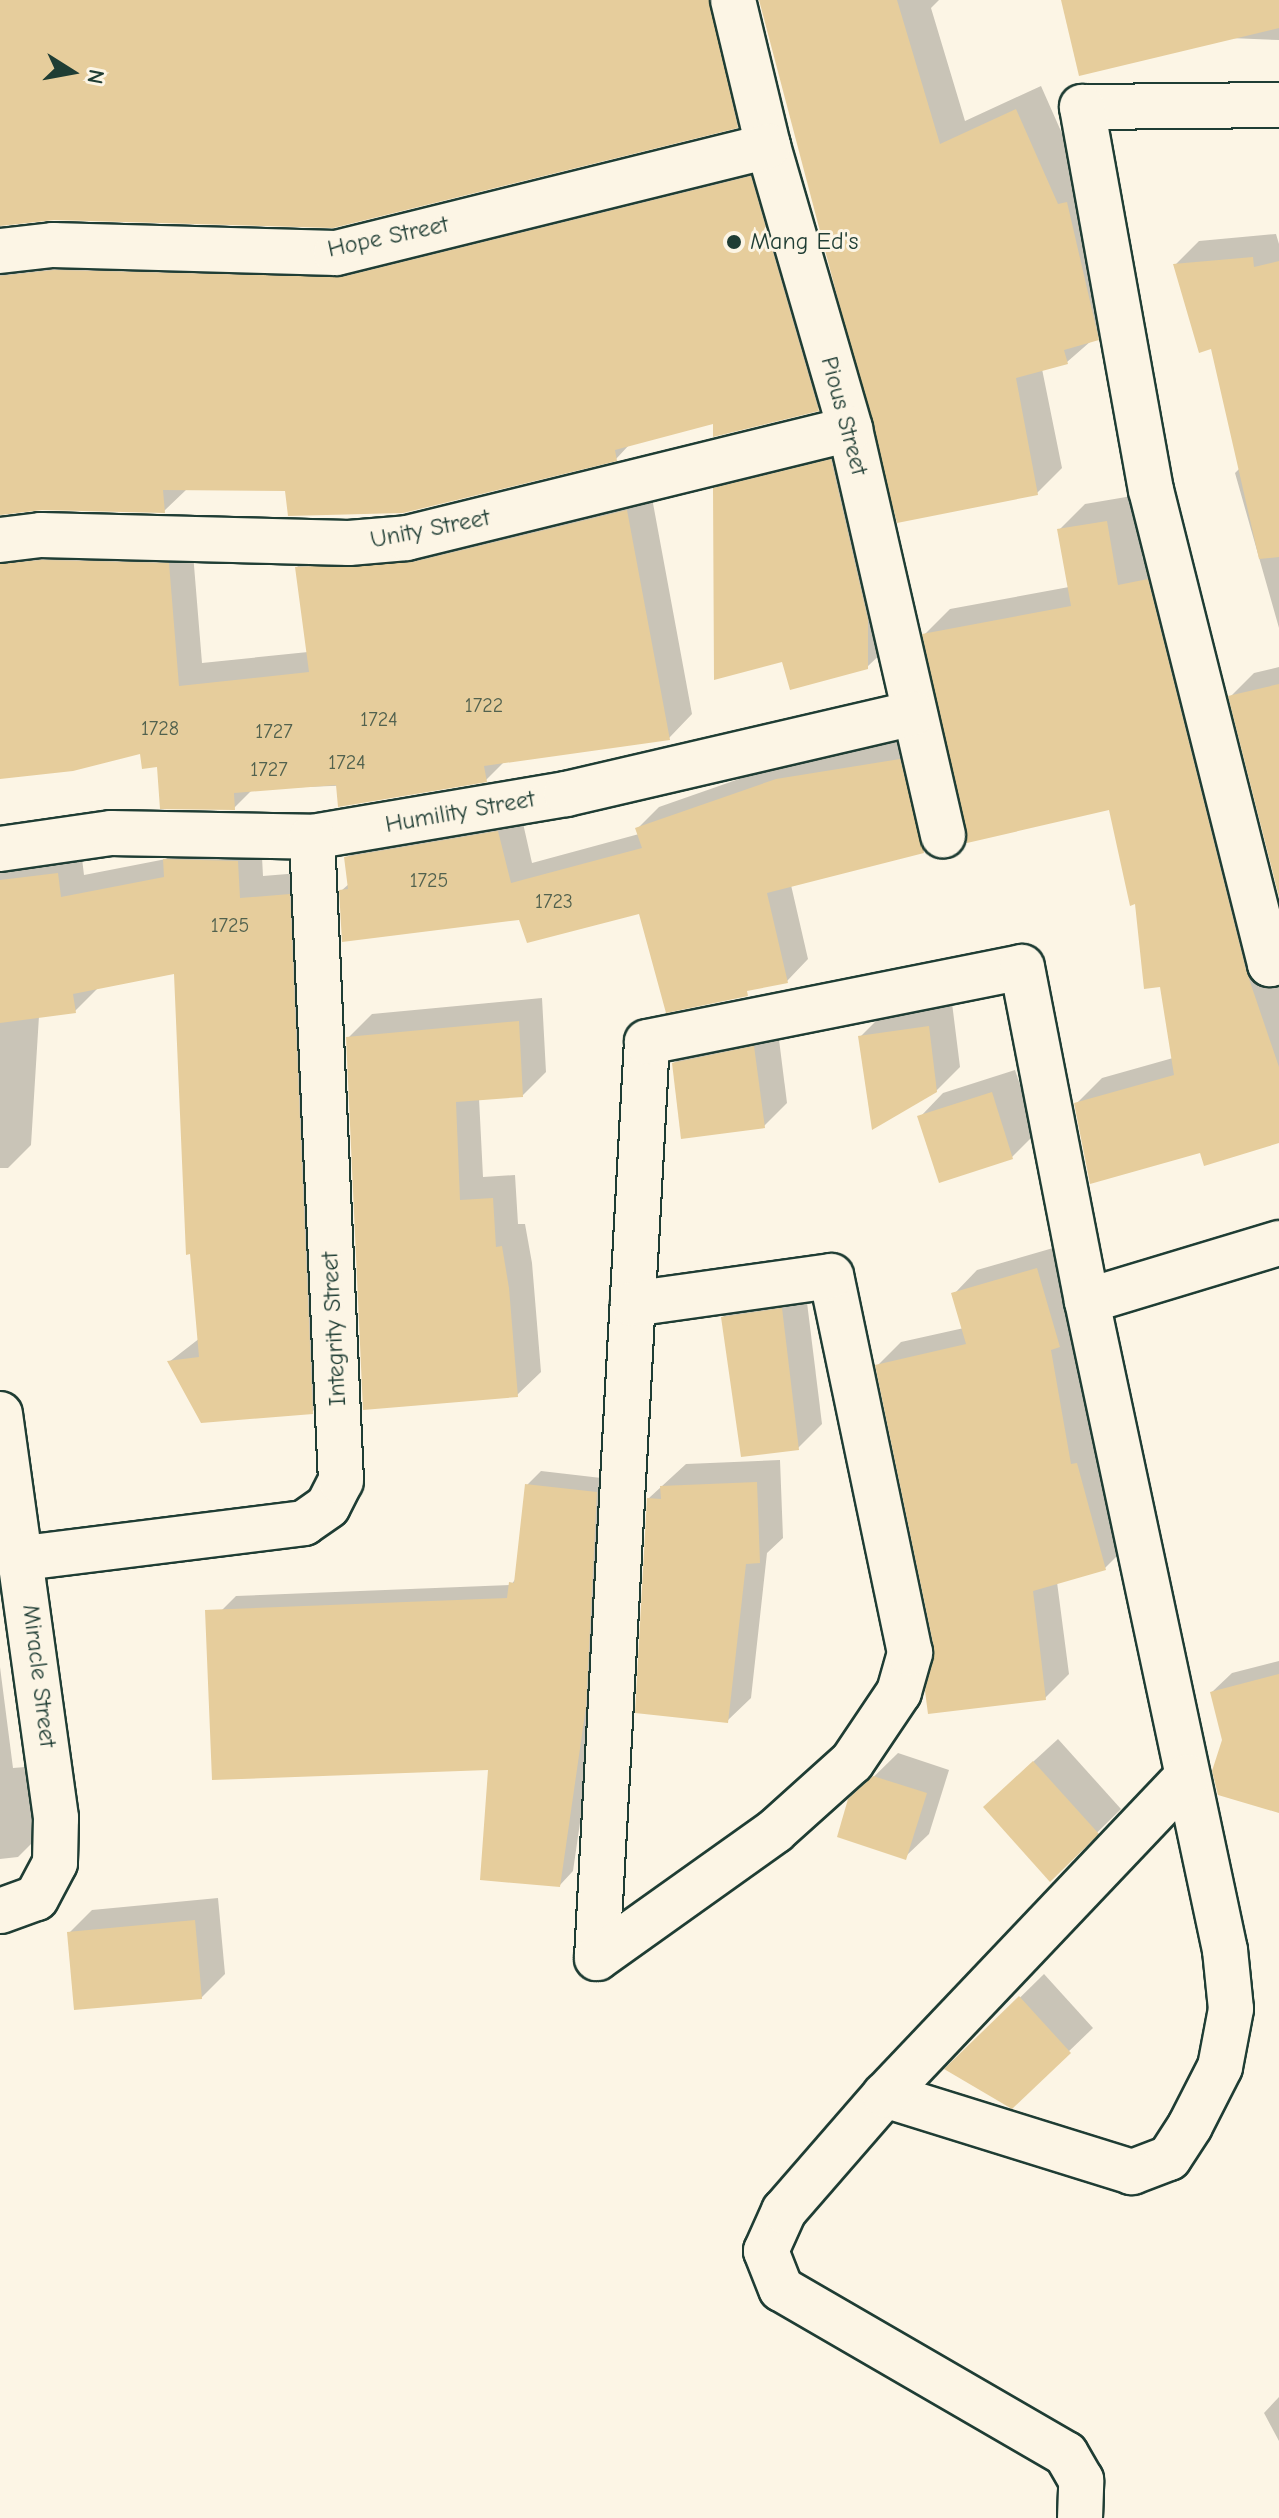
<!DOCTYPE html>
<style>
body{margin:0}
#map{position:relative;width:1279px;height:2518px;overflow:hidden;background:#fcf5e5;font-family:"Comic Neue",sans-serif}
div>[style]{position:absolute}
.shadow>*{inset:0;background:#0003}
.building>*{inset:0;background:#e6cd9c}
.roads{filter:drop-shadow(2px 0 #1f3d34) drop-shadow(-2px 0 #1f3d34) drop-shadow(0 2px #1f3d34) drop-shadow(0 -2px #1f3d34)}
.minor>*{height:44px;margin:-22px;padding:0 22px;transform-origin:22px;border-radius:22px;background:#fcf5e5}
.dots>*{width:22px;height:22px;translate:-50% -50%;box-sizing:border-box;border:4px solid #fcf5e5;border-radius:50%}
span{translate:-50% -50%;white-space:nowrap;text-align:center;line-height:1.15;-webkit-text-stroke:6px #fcf5e5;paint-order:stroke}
.number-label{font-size:20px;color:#51614e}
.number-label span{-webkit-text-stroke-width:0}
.street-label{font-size:24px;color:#1f3d34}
.poi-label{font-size:24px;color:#1f3d34}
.left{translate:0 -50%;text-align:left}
.north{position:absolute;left:32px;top:32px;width:80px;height:80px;-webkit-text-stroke:6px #fcf5e5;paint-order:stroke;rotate:101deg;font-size:22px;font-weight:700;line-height:32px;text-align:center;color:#1f3d34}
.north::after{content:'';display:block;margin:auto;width:28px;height:36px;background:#1f3d34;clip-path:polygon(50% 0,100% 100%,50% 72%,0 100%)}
</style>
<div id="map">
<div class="shadow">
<i style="clip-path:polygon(0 0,736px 0,760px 103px,737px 126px,1px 224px,2px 242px,360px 255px,774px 154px,841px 386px,818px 409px,715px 422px,630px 444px,616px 459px,287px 489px,187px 489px,164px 511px,42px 508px,0 513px)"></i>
<i style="clip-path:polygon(787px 0,939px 0,931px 8px,965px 121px,1041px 86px,1083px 181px,1122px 314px,1067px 362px,1042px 369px,1062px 468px,1037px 493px)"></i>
<i style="clip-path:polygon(1063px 0,1279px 0,1279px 40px,1230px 38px)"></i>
<i style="clip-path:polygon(1276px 234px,1279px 244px,1279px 628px,1235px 473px,1240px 468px,1212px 346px,1176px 264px,1199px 241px)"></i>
<i style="clip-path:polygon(852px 439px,889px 646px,867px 667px,783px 659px,715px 489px,737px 468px)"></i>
<i style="clip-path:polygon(650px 487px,692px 714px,669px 738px,506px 760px,486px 780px,253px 789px,234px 808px,142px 752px,10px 565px,34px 541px,192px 541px,202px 663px,308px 652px,297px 567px,321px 544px)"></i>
<i style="clip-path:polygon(1132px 496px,1143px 560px,1173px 554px,1279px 956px,1279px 1141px,1201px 1151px,1076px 1104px,1102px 1078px,1173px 1058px,1161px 985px,1110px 808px,925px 634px,950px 609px,1069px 587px,1059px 530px,1085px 504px)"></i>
<i style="clip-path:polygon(1279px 667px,1279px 835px,1231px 696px,1254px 673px)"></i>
<i style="clip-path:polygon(921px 738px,945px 829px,923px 851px,791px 885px,808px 959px,787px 981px,640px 912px,520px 918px,341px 891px,350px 883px,347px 858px,368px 836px,520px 810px,532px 863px,639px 834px,637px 829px,659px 807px,799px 758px)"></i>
<i style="clip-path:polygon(0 824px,2px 860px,81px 850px,84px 875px,166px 859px,188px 837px,261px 838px,263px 876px,312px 872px,335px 1388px,312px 1412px,169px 1362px,200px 1338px,176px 972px,98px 988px,75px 1011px,39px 1016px,31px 1145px,8px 1168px,0 1168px)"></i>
<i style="clip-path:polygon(542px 998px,546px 1072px,523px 1095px,479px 1098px,483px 1177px,515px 1175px,518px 1224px,525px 1224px,532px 1263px,541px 1372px,517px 1395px,348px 1038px,372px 1014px)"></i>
<i style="clip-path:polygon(952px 1003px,960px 1067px,936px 1091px,860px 1037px,884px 1013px)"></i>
<i style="clip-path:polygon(777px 1024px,787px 1103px,764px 1126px,674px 1063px,698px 1040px)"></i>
<i style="clip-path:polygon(1015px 1070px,1036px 1133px,1012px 1157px,920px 1117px,943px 1093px)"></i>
<i style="clip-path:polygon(1060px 1246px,1094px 1442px,1100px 1440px,1128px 1545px,1105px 1568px,1057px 1582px,1069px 1674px,1045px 1698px,937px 1648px,877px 1366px,901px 1342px,964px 1328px,954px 1294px,977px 1270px)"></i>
<i style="clip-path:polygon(805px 1286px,822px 1424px,798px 1448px,723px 1317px,747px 1294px)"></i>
<i style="clip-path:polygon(780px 1460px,783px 1538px,767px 1553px,751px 1698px,727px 1721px,649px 1498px,686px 1464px)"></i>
<i style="clip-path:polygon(541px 1471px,610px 1479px,599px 1692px,573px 1871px,560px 1885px,490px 1768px,222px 1610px,236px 1596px,511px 1585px,517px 1577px,527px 1485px)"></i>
<i style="clip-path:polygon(1279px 1661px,1279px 1810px,1224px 1740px,1212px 1692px,1232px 1673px)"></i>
<i style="clip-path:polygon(0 1667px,13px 1768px,38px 1766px,41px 1834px,18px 1857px,0 1859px)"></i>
<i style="clip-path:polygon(1058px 1739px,1121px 1809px,1050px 1879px,1009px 1784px)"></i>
<i style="clip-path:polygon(898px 1753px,949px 1770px,929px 1834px,905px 1857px,850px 1800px)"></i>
<i style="clip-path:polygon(218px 1898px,225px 1974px,201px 1998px,69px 1933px,92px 1910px)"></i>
<i style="clip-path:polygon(1044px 1974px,1093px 2028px,1012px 2106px,948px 2068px)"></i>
<i style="clip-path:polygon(1279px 2397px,1279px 2441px,1264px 2413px)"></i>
</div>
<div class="building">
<i style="clip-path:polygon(0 0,709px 0,738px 128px,333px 228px,54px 220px,0 226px)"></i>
<i style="clip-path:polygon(759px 0,897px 0,940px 144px,1016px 109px,1058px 204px,1067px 202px,1099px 340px,1064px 350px,1068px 364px,1016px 378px,1038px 495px,897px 523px)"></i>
<i style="clip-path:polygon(1061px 0,1279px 0,1279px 28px,1079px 76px)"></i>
<i style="clip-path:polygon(751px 176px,819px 411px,713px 437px,713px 424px,615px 450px,617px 461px,403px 513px,288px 516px,285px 491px,163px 490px,165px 513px,42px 510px,0 515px,0 276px,54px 270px,342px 277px)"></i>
<i style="clip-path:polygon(1253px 257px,1254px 267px,1279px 261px,1279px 557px,1259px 559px,1211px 349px,1199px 353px,1173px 264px)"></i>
<i style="clip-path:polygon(831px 459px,868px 620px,868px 669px,790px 690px,782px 662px,714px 680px,713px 488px)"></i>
<i style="clip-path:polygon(627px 510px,670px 740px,484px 766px,487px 782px,338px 807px,336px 785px,234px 793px,235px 810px,160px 809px,157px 767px,142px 769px,140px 754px,73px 771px,0 779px,0 564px,42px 560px,169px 563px,179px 686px,309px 672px,295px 567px,413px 562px)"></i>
<i style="clip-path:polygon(1107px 521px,1118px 585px,1148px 579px,1246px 970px,1279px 1067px,1279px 1143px,1204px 1166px,1200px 1153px,1090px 1184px,1074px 1103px,1174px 1075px,1160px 987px,1144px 989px,1135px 904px,1130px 906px,1109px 810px,967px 843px,922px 634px,1071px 606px,1057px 529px)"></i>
<i style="clip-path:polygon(1279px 684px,1279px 897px,1228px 696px)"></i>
<i style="clip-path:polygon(900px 759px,924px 853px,767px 893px,788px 983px,747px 991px,748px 996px,666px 1013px,639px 914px,527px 943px,519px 920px,342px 942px,339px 890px,348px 889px,344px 857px,498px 831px,511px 883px,642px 848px,635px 828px,776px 779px)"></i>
<i style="clip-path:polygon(163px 859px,238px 861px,240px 898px,290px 894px,313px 1414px,201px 1423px,167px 1361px,199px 1357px,190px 1254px,186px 1255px,174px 974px,73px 994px,76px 1013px,0 1023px,0 880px,58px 873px,61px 897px,164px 877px)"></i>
<i style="clip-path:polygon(519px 1021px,523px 1097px,456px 1102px,460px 1200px,493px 1198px,496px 1247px,502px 1246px,509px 1288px,518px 1397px,363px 1410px,346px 1037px)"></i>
<i style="clip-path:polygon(929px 1026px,937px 1092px,872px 1130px,858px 1036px)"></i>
<i style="clip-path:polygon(754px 1046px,765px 1128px,681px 1139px,672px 1063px)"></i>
<i style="clip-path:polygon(992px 1092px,1013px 1159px,939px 1183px,917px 1116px)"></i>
<i style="clip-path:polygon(1037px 1268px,1060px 1347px,1051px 1350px,1071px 1464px,1077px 1463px,1106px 1570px,1033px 1591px,1046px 1700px,928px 1714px,925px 1691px,934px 1648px,875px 1365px,966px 1344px,951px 1293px)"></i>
<i style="clip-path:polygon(782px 1308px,799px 1450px,741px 1457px,721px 1317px)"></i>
<i style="clip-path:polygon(757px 1482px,760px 1563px,746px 1564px,728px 1723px,635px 1713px,647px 1498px,661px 1499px,660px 1486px)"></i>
<i style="clip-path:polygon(525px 1484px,597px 1492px,586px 1707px,560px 1887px,480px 1880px,488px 1770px,212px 1780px,205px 1610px,507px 1598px,509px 1582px,514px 1583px)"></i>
<i style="clip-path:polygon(1279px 1674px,1279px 1813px,1218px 1795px,1212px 1771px,1222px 1740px,1210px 1692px)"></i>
<i style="clip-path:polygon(1033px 1761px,1099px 1834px,1050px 1882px,983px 1807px)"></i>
<i style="clip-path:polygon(873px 1776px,927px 1793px,906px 1860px,837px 1837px,848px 1799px)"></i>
<i style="clip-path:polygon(195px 1920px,202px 1999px,74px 2010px,67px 1932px)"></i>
<i style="clip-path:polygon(1019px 1996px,1071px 2053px,1012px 2109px,944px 2069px)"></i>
</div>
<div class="roads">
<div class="minor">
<i style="left:733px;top:0;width:150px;rotate:76.5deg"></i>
<i style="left:768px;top:146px;width:295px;rotate:73.8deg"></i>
<i style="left:850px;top:429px;width:417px;rotate:77.1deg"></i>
<i style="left:1279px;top:105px;width:197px;rotate:179.4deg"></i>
<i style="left:1082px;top:107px;width:389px;rotate:79.8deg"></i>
<i style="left:1151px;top:490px;width:489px;rotate:75.9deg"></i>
<i style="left:1270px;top:964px;width:9px;rotate:-13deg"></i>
<i style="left:0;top:251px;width:53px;rotate:-6.5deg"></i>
<i style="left:53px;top:245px;width:283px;rotate:1.6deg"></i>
<i style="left:336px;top:253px;width:445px;rotate:-13.9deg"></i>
<i style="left:0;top:540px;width:41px;rotate:-7deg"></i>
<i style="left:41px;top:535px;width:308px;rotate:1.5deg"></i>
<i style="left:349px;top:543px;width:58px;rotate:-4.9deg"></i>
<i style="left:407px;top:538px;width:456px;rotate:-13.8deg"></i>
<i style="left:0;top:849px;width:112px;rotate:-8.2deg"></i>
<i style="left:111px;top:833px;width:201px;rotate:1.1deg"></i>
<i style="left:312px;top:837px;width:258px;rotate:-9.6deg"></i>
<i style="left:566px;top:794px;width:356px;rotate:-13.1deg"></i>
<i style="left:1087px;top:1301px;width:201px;rotate:-16.8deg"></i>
<i style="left:0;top:1414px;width:408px;rotate:82.1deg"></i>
<i style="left:56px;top:1818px;width:45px;rotate:91.3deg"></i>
<i style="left:55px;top:1863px;width:40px;rotate:118deg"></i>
<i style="left:36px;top:1898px;width:38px;rotate:160deg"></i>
<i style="left:24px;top:1558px;width:282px;rotate:-7.1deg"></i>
<i style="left:304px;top:1523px;width:29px;rotate:-35deg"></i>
<i style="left:328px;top:1506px;width:28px;rotate:-63deg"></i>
<i style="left:341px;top:1481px;width:645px;rotate:-92.58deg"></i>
<i style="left:597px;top:1958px;width:917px;rotate:-86.88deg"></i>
<i style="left:647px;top:1042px;width:382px;rotate:-11.3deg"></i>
<i style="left:1022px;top:967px;width:340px;rotate:79deg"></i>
<i style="left:1087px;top:1301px;width:664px;rotate:78deg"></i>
<i style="left:1225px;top:1950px;width:59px;rotate:84.2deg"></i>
<i style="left:1231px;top:2009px;width:59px;rotate:100.7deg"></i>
<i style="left:1220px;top:2067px;width:66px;rotate:117deg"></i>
<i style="left:1190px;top:2126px;width:38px;rotate:123deg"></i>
<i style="left:1169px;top:2158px;width:40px;rotate:159deg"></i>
<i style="left:1132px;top:2172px;width:259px;rotate:-162.7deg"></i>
<i style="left:597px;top:1958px;width:219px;rotate:-35.5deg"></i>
<i style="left:775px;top:1831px;width:103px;rotate:-41.9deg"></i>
<i style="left:852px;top:1762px;width:84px;rotate:-56.1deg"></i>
<i style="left:899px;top:1692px;width:41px;rotate:-74.2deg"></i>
<i style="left:910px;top:1653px;width:385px;rotate:-101.8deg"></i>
<i style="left:831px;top:1276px;width:200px;rotate:172deg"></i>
<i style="left:1080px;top:2518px;width:38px;rotate:-88deg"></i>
<i style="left:1081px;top:2480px;width:30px;rotate:-120deg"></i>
<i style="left:1066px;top:2454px;width:329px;rotate:-149.9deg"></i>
<i style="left:781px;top:2289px;width:41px;rotate:-111.5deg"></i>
<i style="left:766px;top:2251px;width:44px;rotate:-65.8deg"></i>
<i style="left:784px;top:2211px;width:154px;rotate:-49deg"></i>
<i style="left:885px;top:2095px;width:439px;rotate:-46.5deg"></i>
</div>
</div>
<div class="dots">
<i style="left:734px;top:242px;background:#1f3d34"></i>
</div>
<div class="number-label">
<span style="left:484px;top:705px">1722</span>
<span style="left:379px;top:719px">1724</span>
<span style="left:160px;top:728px">1728</span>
<span style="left:274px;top:731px">1727</span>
<span style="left:347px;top:762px">1724</span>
<span style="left:269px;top:769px">1727</span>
<span style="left:429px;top:880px">1725</span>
<span style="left:554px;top:901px">1723</span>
<span style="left:230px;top:925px">1725</span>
</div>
<div class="street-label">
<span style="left:388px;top:237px;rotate:-12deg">Hope Street</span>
<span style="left:844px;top:416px;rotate:75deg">Pious Street</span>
<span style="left:430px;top:529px;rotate:-11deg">Unity Street</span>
<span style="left:460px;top:812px;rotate:-10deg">Humility Street</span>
<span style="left:334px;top:1329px;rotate:-93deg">Integrity Street</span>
<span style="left:39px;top:1676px;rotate:83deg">Miracle Street</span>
</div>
<div class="poi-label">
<span class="left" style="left:750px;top:242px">Mang Ed's</span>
</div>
<div class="north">N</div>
</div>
